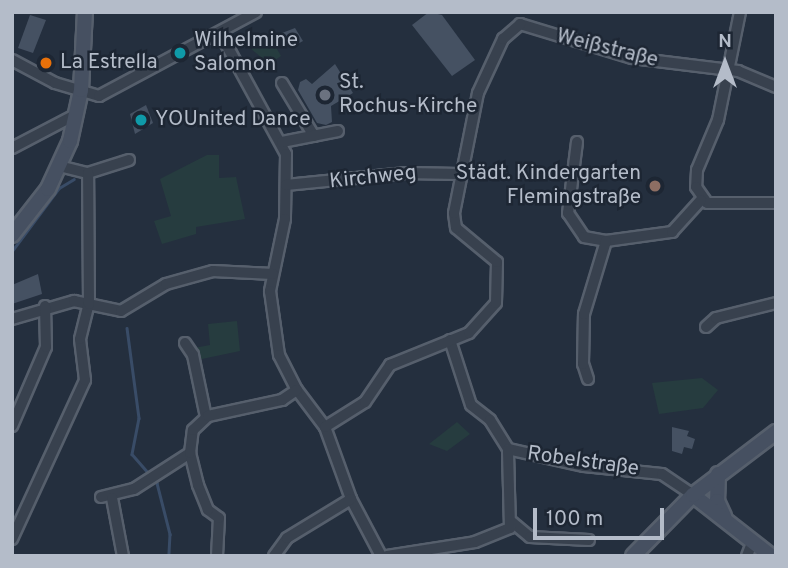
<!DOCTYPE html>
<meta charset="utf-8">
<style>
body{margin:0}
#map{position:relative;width:788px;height:568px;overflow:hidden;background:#242f3e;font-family:Overpass,sans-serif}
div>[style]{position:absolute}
.green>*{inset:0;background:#263c3f}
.stream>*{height:2.5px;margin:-1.25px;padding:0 1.25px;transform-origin:1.25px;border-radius:1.25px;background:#394c67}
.building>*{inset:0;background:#455162}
.roads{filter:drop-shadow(2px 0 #565f6c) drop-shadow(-2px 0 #565f6c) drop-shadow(0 2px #565f6c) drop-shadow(0 -2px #565f6c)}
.street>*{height:10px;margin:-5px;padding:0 5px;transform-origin:5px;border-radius:5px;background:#38414e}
.secondary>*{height:14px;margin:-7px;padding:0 7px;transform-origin:7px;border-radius:7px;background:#465061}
.dots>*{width:19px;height:19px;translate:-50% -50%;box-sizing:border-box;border:4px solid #1d2633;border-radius:50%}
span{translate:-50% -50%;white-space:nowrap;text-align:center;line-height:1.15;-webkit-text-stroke:5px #1d2633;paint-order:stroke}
.poi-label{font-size:21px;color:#b4bcc9}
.left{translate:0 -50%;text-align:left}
.right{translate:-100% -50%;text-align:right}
.street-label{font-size:21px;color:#b4bcc9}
.frame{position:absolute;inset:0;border:14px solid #b4bcc9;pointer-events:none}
.north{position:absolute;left:690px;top:28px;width:70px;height:70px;-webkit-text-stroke:5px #1d2633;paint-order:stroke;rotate:0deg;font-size:19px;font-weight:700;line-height:28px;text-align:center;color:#b4bcc9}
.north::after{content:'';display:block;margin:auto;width:24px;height:32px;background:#b4bcc9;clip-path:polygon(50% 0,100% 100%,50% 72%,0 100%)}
.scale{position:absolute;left:533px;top:508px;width:131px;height:32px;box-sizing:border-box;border:4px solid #b4bcc9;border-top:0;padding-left:9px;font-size:21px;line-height:24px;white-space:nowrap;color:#b4bcc9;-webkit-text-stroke:5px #1d2633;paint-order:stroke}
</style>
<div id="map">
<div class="green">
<i style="clip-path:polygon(269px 35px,281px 56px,269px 64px,249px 47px)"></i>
<i style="clip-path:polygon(207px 155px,219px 155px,219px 178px,236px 177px,245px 219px,196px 227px,196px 234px,162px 244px,154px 221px,171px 216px,160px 179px)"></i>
<i style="clip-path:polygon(237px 321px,240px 351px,197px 360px,194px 348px,210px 345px,208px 324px)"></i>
<i style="clip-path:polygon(702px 378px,718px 390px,703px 408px,659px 414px,652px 383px)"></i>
<i style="clip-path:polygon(457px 422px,470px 434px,447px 451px,429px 444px)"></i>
</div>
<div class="stream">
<i style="left:12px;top:251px;width:79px;rotate:-53.3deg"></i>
<i style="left:59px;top:188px;width:17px;rotate:-31deg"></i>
<i style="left:127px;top:328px;width:91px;rotate:82.4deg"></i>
<i style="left:139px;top:418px;width:37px;rotate:101deg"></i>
<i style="left:132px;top:454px;width:38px;rotate:49deg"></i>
<i style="left:157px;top:483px;width:53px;rotate:75.7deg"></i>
<i style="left:170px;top:534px;width:22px;rotate:93deg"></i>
</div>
<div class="building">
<i style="clip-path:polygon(429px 12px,442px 15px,475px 60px,452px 76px,412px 25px)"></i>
<i style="clip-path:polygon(30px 15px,46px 20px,33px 53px,18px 48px)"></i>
<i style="clip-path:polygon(295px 28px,303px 41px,290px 48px,282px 33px)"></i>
<i style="clip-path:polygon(335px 64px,353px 93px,331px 106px,332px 122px,326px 125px,317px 123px,298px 90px,300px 82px,306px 79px,312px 84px)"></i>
<i style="clip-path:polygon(146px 105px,153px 123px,135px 134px,130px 114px)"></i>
<i style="clip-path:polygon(38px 274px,42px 294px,12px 304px,12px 285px)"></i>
<i style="clip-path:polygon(672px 427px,689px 431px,687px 436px,695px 439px,692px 449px,684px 447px,682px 454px,672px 451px)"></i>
</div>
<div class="roads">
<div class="street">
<i style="left:740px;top:12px;width:110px;rotate:101.5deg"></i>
<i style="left:718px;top:120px;width:54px;rotate:112.8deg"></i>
<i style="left:697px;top:170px;width:17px;rotate:93deg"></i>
<i style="left:696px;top:187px;width:19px;rotate:55deg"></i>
<i style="left:707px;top:203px;width:69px"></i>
<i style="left:520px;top:24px;width:117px;rotate:16.9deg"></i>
<i style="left:632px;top:58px;width:107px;rotate:7deg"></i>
<i style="left:738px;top:71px;width:41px;rotate:22.8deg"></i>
<i style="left:220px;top:33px;width:138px;rotate:61.4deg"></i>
<i style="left:286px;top:154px;width:65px;rotate:90.9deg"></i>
<i style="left:285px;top:219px;width:74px;rotate:101.8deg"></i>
<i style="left:270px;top:291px;width:65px;rotate:82deg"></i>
<i style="left:279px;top:355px;width:39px;rotate:63deg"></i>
<i style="left:297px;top:390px;width:46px;rotate:52.9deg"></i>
<i style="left:325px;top:427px;width:77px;rotate:70.1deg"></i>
<i style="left:351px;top:499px;width:64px;rotate:62.2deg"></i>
<i style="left:12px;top:60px;width:49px;rotate:28.1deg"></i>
<i style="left:55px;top:83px;width:46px;rotate:16.5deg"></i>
<i style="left:99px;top:96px;width:178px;rotate:-28.1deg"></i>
<i style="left:282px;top:83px;width:62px;rotate:58.9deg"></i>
<i style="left:282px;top:142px;width:57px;rotate:-11.1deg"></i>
<i style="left:577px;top:142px;width:72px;rotate:97.2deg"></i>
<i style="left:568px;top:213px;width:29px;rotate:56deg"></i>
<i style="left:584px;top:237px;width:22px;rotate:10deg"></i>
<i style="left:606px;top:241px;width:67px;rotate:-7.8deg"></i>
<i style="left:672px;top:232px;width:43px;rotate:-47.8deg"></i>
<i style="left:12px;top:148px;width:73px;rotate:-27.6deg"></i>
<i style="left:59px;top:166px;width:30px;rotate:14deg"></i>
<i style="left:88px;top:173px;width:43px;rotate:-17.6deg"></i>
<i style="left:286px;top:185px;width:121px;rotate:-5.7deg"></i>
<i style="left:406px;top:173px;width:53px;rotate:1.1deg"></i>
<i style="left:12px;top:319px;width:65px;rotate:-16.2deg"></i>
<i style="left:74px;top:301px;width:48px;rotate:12deg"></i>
<i style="left:121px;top:311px;width:52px;rotate:-31deg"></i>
<i style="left:166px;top:284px;width:49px;rotate:-15.5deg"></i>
<i style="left:213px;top:271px;width:60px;rotate:2.9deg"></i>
<i style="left:706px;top:327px;width:13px;rotate:-42deg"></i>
<i style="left:716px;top:318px;width:62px;rotate:-14deg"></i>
<i style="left:450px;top:340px;width:68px;rotate:72.1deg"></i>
<i style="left:471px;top:405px;width:24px;rotate:38deg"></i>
<i style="left:490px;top:420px;width:34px;rotate:58deg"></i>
<i style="left:508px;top:449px;width:78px;rotate:12.6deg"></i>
<i style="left:584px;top:466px;width:78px;rotate:5.9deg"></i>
<i style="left:662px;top:474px;width:37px;rotate:34deg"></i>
<i style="left:185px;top:343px;width:14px;rotate:56deg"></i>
<i style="left:193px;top:355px;width:63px;rotate:78.2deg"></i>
<i style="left:588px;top:379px;width:16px;rotate:-108deg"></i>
<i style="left:583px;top:364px;width:50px;rotate:-88.9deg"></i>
<i style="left:584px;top:314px;width:76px;rotate:-73.2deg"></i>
<i style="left:12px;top:426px;width:86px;rotate:-66.7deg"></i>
<i style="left:46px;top:347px;width:41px;rotate:-91.4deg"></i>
<i style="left:325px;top:427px;width:47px;rotate:-32deg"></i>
<i style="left:365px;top:402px;width:45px;rotate:-56deg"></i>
<i style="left:390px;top:365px;width:85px;rotate:-22.1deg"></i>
<i style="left:469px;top:333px;width:40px;rotate:-48deg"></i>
<i style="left:496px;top:303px;width:41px;rotate:-88.6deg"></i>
<i style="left:497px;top:262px;width:53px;rotate:-140.3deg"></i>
<i style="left:456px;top:228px;width:15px;rotate:-98deg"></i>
<i style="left:454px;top:213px;width:122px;rotate:-78.7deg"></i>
<i style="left:478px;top:93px;width:60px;rotate:-65.2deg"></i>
<i style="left:503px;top:39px;width:23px;rotate:-41deg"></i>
<i style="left:101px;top:497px;width:34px;rotate:-14deg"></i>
<i style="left:134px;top:489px;width:67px;rotate:-32.7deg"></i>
<i style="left:112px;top:498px;width:59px;rotate:79.3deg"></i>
<i style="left:512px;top:522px;width:23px;rotate:40deg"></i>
<i style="left:530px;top:537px;width:59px;rotate:2.9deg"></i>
<i style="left:12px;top:539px;width:175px;rotate:-65.3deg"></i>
<i style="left:85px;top:380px;width:41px;rotate:-97deg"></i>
<i style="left:80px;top:339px;width:36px;rotate:-76deg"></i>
<i style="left:89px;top:304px;width:131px;rotate:-90.4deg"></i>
<i style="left:217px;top:556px;width:38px;rotate:-87deg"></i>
<i style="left:219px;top:518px;width:14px;rotate:-144deg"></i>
<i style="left:208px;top:510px;width:27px;rotate:-112deg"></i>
<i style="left:198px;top:485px;width:33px;rotate:-104deg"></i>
<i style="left:190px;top:453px;width:23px;rotate:-83deg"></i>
<i style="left:193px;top:430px;width:21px;rotate:-43deg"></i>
<i style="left:208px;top:416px;width:76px;rotate:-12.2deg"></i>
<i style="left:282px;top:400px;width:18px;rotate:-34deg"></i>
<i style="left:274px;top:556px;width:22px;rotate:-54deg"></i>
<i style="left:287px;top:538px;width:75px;rotate:-31.4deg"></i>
<i style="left:387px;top:556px;width:89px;rotate:-9deg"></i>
<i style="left:475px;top:542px;width:38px;rotate:-22deg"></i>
<i style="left:510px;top:528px;width:79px;rotate:-91.5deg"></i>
<i style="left:747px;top:556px;width:14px;rotate:-69deg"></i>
</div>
<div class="secondary">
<i style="left:12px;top:235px;width:58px;rotate:-52deg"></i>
<i style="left:48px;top:189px;width:53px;rotate:-65.4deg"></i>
<i style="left:70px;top:141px;width:52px;rotate:-77.8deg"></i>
<i style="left:81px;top:90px;width:78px;rotate:-87.1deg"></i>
<i style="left:718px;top:474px;width:27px;rotate:92deg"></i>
<i style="left:717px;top:501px;width:17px;rotate:65deg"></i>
<i style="left:693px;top:495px;width:99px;rotate:38deg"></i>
<i style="left:633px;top:556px;width:86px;rotate:-45.5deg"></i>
<i style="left:693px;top:495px;width:104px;rotate:-37.2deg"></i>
</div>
</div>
<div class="dots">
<i style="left:180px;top:53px;background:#0f9aa8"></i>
<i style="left:46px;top:63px;background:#e8710a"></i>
<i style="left:325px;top:95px;background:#6b7280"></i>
<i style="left:141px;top:120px;background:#0f9aa8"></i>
<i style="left:655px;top:186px;background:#8d6e63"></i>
</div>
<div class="poi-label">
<span class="left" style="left:194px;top:53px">Wilhelmine<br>Salomon</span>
<span class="left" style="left:60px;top:63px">La Estrella</span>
<span class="left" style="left:339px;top:95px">St.<br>Rochus-Kirche</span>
<span class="left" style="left:155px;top:120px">YOUnited Dance</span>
<span class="right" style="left:641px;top:186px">Städt. Kindergarten<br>Flemingstraße</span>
</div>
<div class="street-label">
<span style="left:607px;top:49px;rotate:14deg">Weißstraße</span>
<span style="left:373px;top:178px;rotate:-6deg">Kirchweg</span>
<span style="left:583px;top:462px;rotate:8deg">Robelstraße</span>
</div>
<div class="frame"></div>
<div class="north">N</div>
<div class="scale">100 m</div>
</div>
